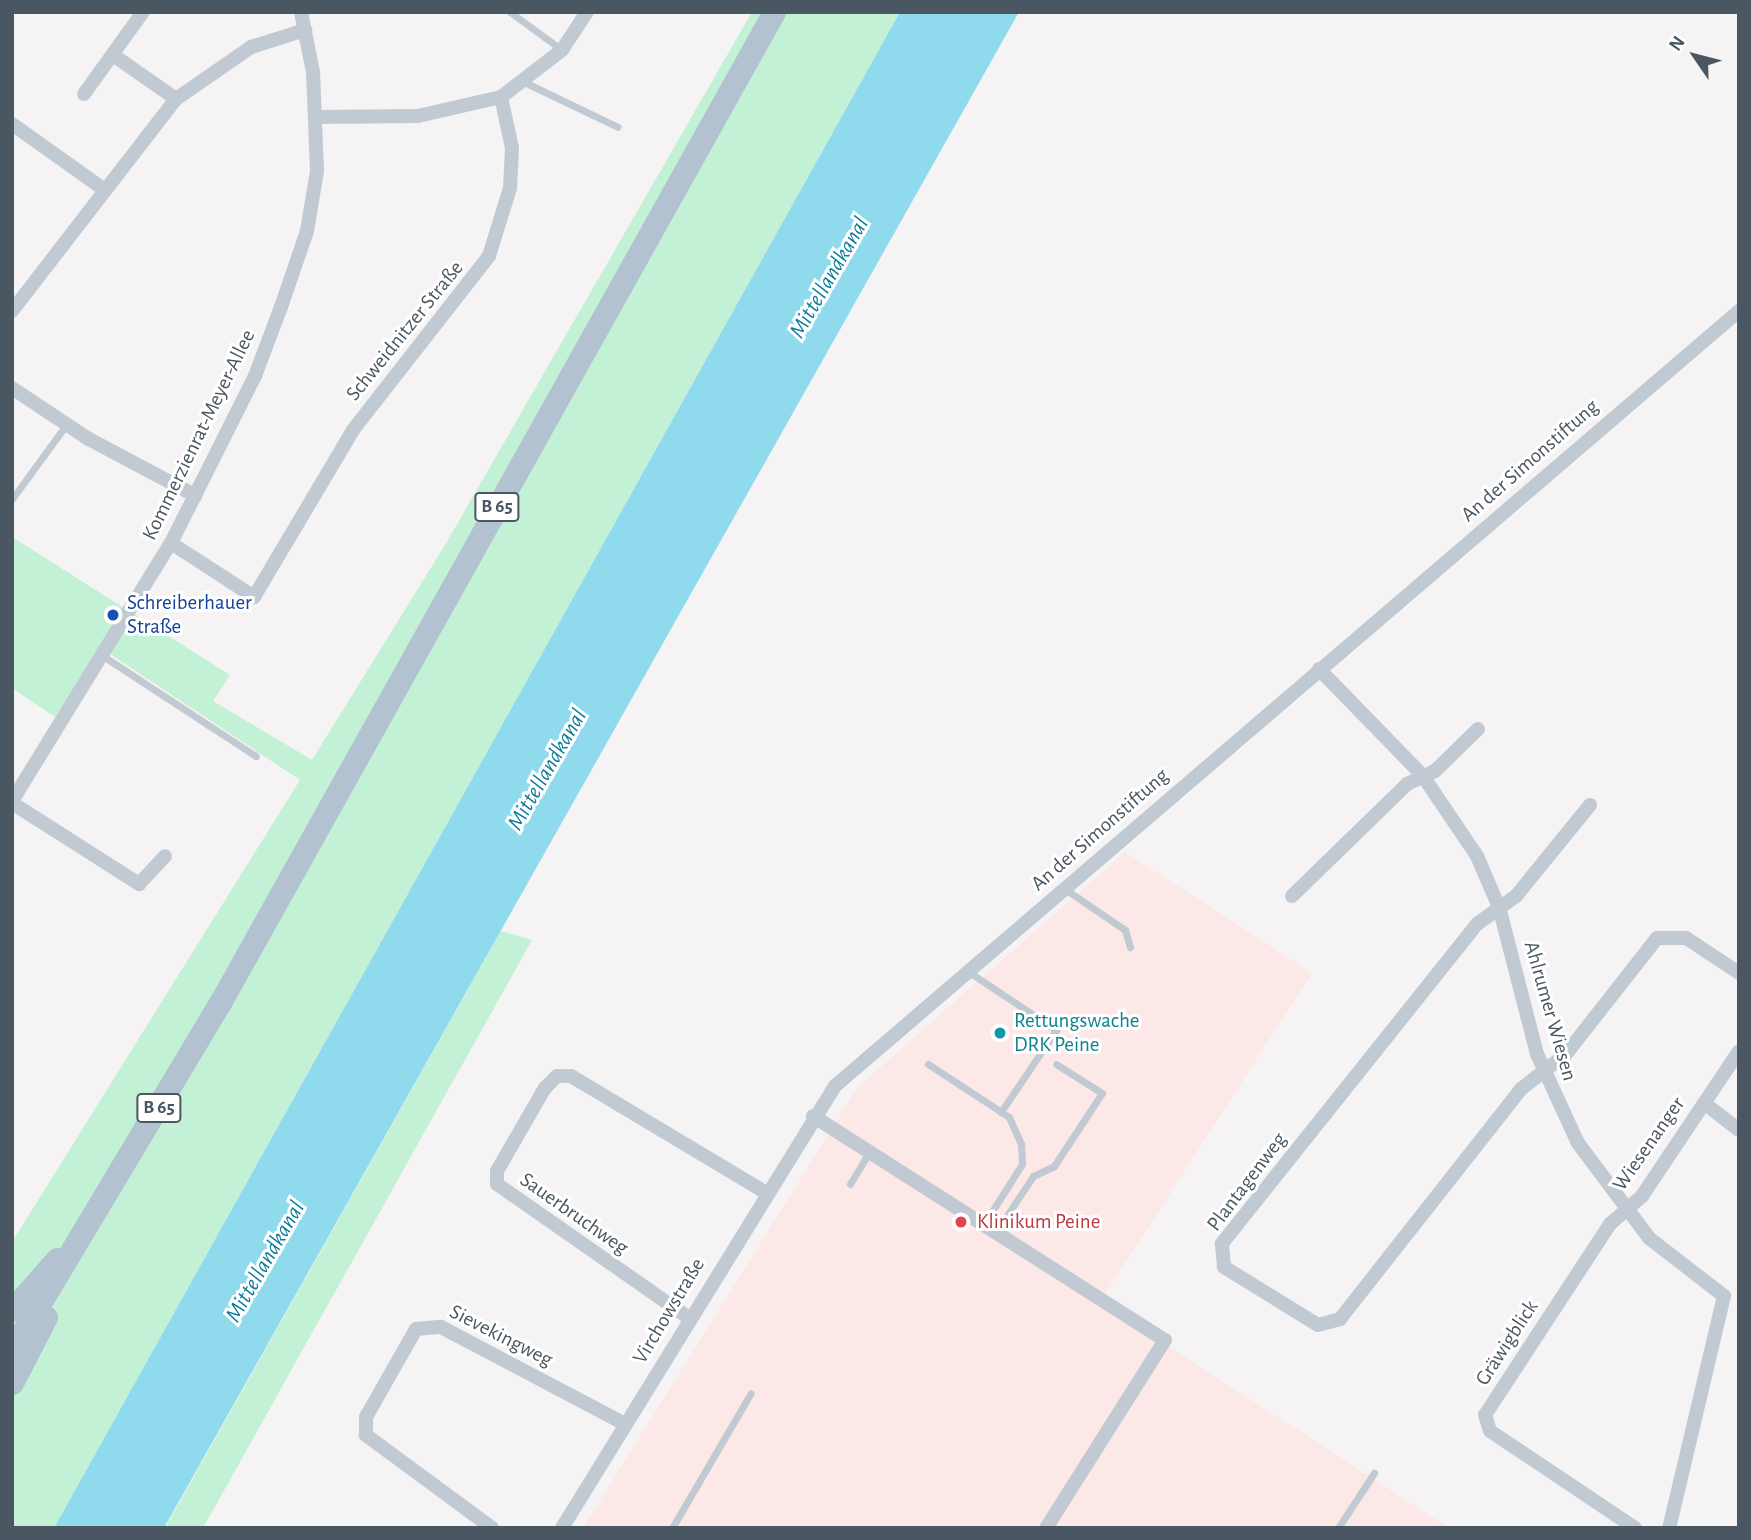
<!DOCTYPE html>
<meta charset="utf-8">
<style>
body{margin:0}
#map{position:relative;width:1751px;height:1540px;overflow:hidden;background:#f5f3f3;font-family:"Alegreya Sans",sans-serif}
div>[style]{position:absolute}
.medical>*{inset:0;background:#fce8e6}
.green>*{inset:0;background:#c3f1d5}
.water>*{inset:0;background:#90daee}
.service>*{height:7px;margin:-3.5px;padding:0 3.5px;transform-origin:3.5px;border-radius:3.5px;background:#c1cad2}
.minor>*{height:14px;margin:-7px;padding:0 7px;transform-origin:7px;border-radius:7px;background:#c1cad2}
.primary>*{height:23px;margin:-11.5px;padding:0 11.5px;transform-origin:11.5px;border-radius:11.5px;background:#b3c2d1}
.dots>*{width:19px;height:19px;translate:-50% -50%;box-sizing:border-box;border:4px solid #fff;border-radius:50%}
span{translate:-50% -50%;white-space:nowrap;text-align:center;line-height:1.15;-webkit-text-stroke:6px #fff;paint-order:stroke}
.shield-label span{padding:2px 5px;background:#fff;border:2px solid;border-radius:5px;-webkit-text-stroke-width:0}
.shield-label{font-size:19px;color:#4a5661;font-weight:700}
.street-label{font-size:21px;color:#4a5661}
.transit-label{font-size:21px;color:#164399}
.left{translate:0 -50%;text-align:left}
.culture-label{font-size:21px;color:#0d838f}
.health-label{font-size:21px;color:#be3a42}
.water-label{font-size:23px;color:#0c7c9b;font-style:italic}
.frame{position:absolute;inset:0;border:14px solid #4a5661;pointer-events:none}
.north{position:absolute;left:1660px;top:21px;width:70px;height:70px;-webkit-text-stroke:5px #fff;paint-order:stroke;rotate:305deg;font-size:19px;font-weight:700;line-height:28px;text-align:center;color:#4a5661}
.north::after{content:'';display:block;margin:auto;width:24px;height:32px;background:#4a5661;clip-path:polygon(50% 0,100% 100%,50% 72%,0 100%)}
</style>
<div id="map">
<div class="medical">
<i style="clip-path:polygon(1125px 852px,1312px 973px,1100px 1302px,1449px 1528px,583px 1528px,858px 1087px)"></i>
</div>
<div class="green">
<i style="clip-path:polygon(752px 12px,900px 12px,54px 1528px,12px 1528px,12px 1242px,300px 780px,101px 648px,55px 717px,12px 688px,12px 537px,230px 675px,213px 701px,312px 760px,445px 545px)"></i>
<i style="clip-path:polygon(501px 931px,532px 940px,203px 1528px,165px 1528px)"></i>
</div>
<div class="water">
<i style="clip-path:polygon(900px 12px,1019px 12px,164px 1528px,54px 1528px)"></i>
</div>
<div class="service">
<i style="left:510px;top:12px;width:64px;rotate:36.2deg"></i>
<i style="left:522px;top:81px;width:106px;rotate:25.6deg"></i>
<i style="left:12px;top:499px;width:92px;rotate:-53.9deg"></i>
<i style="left:106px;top:658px;width:179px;rotate:33.2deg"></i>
<i style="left:1065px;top:889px;width:73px;rotate:34.3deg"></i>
<i style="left:1125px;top:930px;width:18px;rotate:74deg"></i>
<i style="left:969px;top:972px;width:105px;rotate:33.7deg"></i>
<i style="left:1056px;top:1030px;width:99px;rotate:123.9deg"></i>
<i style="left:928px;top:1064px;width:97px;rotate:33.2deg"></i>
<i style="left:1009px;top:1117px;width:30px;rotate:66deg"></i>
<i style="left:1021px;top:1144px;width:20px;rotate:87deg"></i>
<i style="left:1022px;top:1164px;width:71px;rotate:122.3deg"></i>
<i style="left:850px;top:1184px;width:37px;rotate:-59deg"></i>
<i style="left:996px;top:1232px;width:67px;rotate:-56.5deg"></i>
<i style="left:1033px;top:1176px;width:23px;rotate:-25deg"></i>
<i style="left:1054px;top:1166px;width:87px;rotate:-56.7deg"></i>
<i style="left:1102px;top:1093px;width:54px;rotate:-147.8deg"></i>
<i style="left:672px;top:1528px;width:156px;rotate:-59.7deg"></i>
<i style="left:1338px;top:1528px;width:66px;rotate:-56.8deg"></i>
</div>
<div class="minor">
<i style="left:113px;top:55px;width:77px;rotate:34.9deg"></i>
<i style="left:84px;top:94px;width:101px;rotate:-54.3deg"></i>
<i style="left:317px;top:117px;width:101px;rotate:-0.6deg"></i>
<i style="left:418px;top:116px;width:85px;rotate:-12.9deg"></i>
<i style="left:501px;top:97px;width:77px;rotate:-37.6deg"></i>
<i style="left:562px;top:50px;width:45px;rotate:-56.7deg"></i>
<i style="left:12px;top:124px;width:110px;rotate:35.4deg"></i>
<i style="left:12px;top:311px;width:268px;rotate:-52.3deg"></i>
<i style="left:176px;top:99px;width:91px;rotate:-34.7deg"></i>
<i style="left:251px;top:47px;width:57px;rotate:-17.5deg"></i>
<i style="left:12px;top:388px;width:90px;rotate:33.7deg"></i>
<i style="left:87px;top:438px;width:123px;rotate:28deg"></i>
<i style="left:171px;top:543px;width:99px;rotate:33deg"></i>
<i style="left:254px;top:597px;width:194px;rotate:-59.3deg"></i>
<i style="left:353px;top:430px;width:221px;rotate:-52deg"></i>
<i style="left:489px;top:256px;width:71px;rotate:-72.8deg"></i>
<i style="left:510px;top:188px;width:40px;rotate:-87.1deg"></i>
<i style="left:512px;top:148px;width:52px;rotate:-102.2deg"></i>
<i style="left:1319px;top:669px;width:149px;rotate:45.8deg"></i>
<i style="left:1423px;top:776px;width:97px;rotate:56deg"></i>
<i style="left:1477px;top:856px;width:56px;rotate:66.7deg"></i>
<i style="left:1499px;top:907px;width:152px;rotate:75.5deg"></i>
<i style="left:1537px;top:1054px;width:98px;rotate:65.3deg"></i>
<i style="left:1578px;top:1143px;width:119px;rotate:53.2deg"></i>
<i style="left:1649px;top:1238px;width:95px;rotate:37.7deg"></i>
<i style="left:1724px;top:1296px;width:238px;rotate:103.3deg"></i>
<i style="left:12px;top:801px;width:303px;rotate:-58.4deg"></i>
<i style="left:171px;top:543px;width:187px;rotate:-63.3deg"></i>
<i style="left:255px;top:376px;width:74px;rotate:-69.4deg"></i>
<i style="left:281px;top:307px;width:80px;rotate:-71.1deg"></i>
<i style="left:307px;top:231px;width:61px;rotate:-80.5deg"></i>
<i style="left:317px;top:171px;width:99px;rotate:-92.3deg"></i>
<i style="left:313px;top:72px;width:61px;rotate:-101.3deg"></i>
<i style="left:12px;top:803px;width:151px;rotate:32.5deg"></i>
<i style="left:139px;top:884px;width:38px;rotate:-47deg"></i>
<i style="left:1590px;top:805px;width:117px;rotate:129.1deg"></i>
<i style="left:1516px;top:896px;width:48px;rotate:144.3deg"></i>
<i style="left:1477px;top:924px;width:409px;rotate:128.6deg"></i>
<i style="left:1222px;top:1244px;width:23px;rotate:85deg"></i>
<i style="left:1224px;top:1267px;width:110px;rotate:31.7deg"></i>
<i style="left:1318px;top:1325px;width:23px;rotate:-15deg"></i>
<i style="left:1340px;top:1319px;width:293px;rotate:-51.8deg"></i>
<i style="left:1521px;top:1089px;width:57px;rotate:-37.9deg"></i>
<i style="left:1566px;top:1054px;width:147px;rotate:-51.9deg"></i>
<i style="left:1657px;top:938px;width:29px"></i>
<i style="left:1686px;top:938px;width:64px;rotate:33.4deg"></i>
<i style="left:1292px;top:896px;width:161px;rotate:-44.2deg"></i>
<i style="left:1407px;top:784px;width:31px;rotate:-25deg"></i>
<i style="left:1435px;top:771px;width:60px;rotate:-44.3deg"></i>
<i style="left:1704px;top:1103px;width:44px;rotate:37.6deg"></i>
<i style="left:813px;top:1116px;width:417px;rotate:32.5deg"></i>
<i style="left:1165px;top:1340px;width:222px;rotate:122.3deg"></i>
<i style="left:689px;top:1318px;width:234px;rotate:-145.1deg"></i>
<i style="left:497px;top:1184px;width:13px;rotate:-90deg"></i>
<i style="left:497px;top:1171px;width:96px;rotate:-60deg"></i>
<i style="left:545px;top:1088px;width:17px;rotate:-45deg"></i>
<i style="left:557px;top:1076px;width:14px"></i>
<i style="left:571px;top:1076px;width:226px;rotate:30.9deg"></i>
<i style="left:492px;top:1528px;width:157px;rotate:-143.6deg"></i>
<i style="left:366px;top:1435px;width:18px;rotate:-90deg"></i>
<i style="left:366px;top:1417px;width:101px;rotate:-60.4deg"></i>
<i style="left:416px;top:1329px;width:25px;rotate:-5deg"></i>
<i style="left:441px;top:1327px;width:208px;rotate:27.8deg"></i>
<i style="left:562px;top:1528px;width:520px;rotate:-58.3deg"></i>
<i style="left:835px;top:1086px;width:1191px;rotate:-40.61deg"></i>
<i style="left:1635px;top:1528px;width:174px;rotate:-146.2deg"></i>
<i style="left:1490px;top:1431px;width:17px;rotate:-107deg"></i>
<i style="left:1485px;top:1415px;width:228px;rotate:-56.8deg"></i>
<i style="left:1610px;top:1224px;width:43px;rotate:-41.2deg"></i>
<i style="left:1642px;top:1196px;width:174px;rotate:-56.2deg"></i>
</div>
<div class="primary">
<i style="left:12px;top:1310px;width:68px;rotate:-48.6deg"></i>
<i style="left:12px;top:1350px;width:407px;rotate:-59.1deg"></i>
<i style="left:221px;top:1001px;width:1133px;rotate:-60.79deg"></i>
<i style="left:12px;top:1383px;width:74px;rotate:-62.7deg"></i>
</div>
<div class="dots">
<i style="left:113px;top:615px;background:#1a4fb4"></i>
<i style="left:1000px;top:1033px;background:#0f9aa8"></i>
<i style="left:961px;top:1222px;background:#e0444e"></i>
</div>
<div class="shield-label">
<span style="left:497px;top:507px">B 65</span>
<span style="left:159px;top:1108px">B 65</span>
</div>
<div class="street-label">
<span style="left:405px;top:331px;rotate:-51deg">Schweidnitzer Straße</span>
<span style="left:199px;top:435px;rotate:-64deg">Kommerzienrat-Meyer-Allee</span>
<span style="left:1530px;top:461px;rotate:-41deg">An der Simonstiftung</span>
<span style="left:1100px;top:830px;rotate:-41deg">An der Simonstiftung</span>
<span style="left:1550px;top:1011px;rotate:74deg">Ahlrumer Wiesen</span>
<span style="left:1649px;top:1144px;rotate:-55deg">Wiesenanger</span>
<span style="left:1247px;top:1182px;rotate:-53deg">Plantagenweg</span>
<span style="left:574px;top:1214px;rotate:35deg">Sauerbruchweg</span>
<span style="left:669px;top:1311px;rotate:-59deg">Virchowstraße</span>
<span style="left:501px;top:1336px;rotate:27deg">Sievekingweg</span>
<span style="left:1507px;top:1343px;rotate:-57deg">Gräwigblick</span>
</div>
<div class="transit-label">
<span class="left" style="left:127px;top:615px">Schreiberhauer<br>Straße</span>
</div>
<div class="culture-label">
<span class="left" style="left:1014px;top:1033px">Rettungswache<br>DRK Peine</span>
</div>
<div class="health-label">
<span class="left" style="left:977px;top:1222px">Klinikum Peine</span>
</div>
<div class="water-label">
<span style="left:830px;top:278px;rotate:-60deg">Mittellandkanal</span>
<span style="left:548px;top:770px;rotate:-60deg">Mittellandkanal</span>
<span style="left:266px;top:1262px;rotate:-60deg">Mittellandkanal</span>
</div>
<div class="frame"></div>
<div class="north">N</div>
</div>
